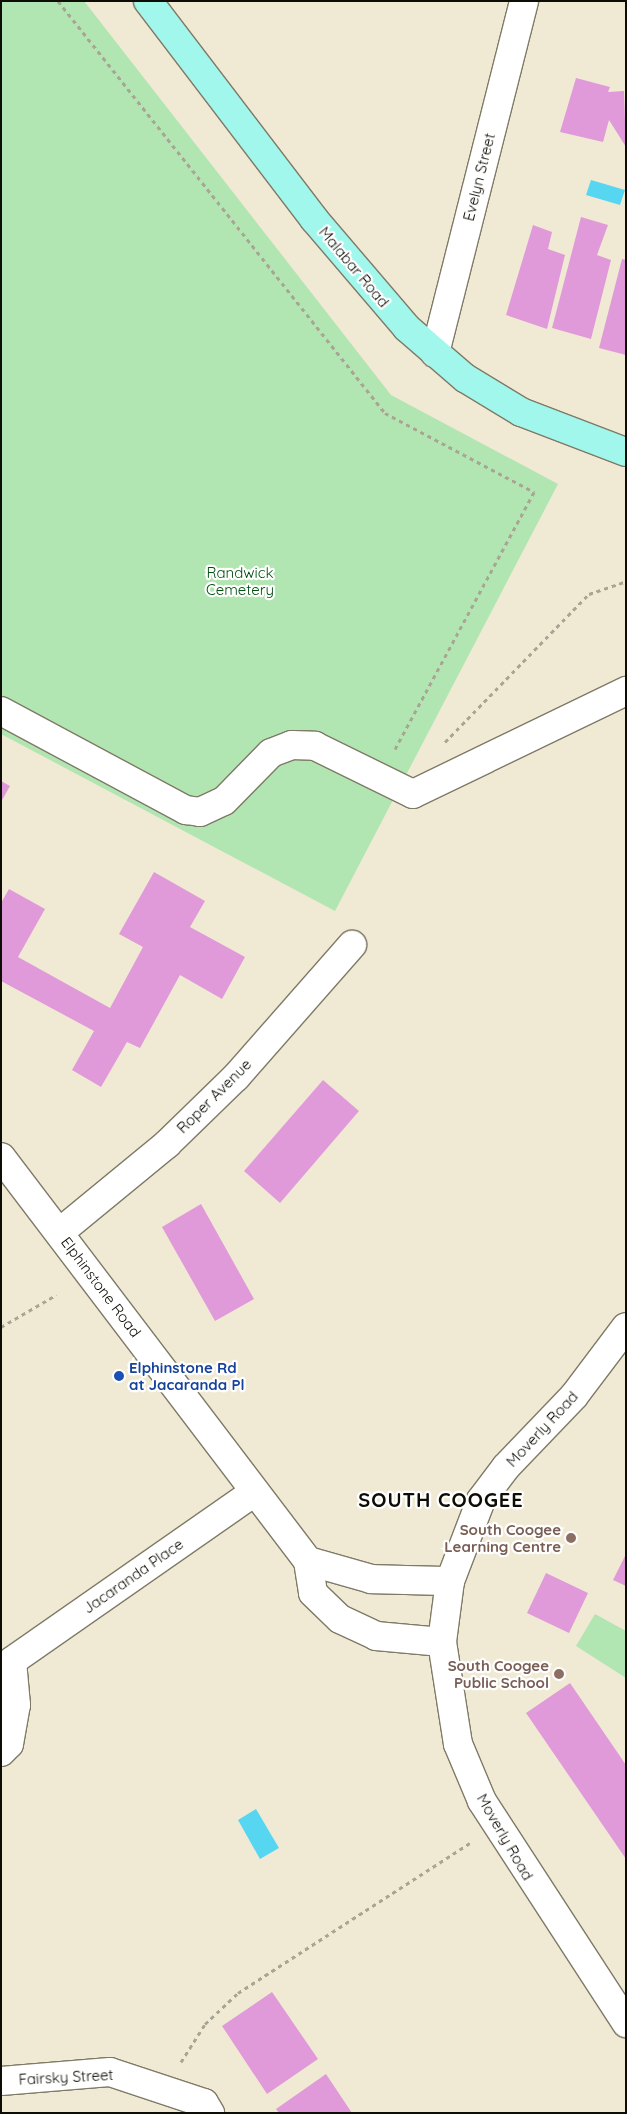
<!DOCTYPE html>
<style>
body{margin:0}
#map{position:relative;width:627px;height:2114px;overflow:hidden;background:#f0ead5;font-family:Quicksand,sans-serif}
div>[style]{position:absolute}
.green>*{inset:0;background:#b1e5b1}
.water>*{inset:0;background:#56d6f1}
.building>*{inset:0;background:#e09ad9}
.path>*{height:3px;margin-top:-1.5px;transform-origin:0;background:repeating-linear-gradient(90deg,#a9a594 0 4px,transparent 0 8px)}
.roads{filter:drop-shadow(1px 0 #7f7a67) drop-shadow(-1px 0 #7f7a67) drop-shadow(0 1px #7f7a67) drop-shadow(0 -1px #7f7a67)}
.minor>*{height:28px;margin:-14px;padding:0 14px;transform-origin:14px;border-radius:14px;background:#fff}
.major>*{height:28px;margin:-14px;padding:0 14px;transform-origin:14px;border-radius:14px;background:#a2f7ec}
.dots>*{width:14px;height:14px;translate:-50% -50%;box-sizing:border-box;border:2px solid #fff;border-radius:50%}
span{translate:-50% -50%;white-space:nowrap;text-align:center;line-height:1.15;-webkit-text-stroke:4.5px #fff;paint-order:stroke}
.street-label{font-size:15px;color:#0d0c05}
.park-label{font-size:15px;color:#014f10}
.transit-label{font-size:15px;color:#164399;font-weight:700}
.left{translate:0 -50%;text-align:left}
.education-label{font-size:15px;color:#785e54;font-weight:700}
.right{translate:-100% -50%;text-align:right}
.district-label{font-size:20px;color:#0d0c05;font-weight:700;letter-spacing:1px}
.frame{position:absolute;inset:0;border:2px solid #0d0c05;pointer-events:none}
</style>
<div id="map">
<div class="green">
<i style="clip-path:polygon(1px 1px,84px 1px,391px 395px,558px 484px,335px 911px,1px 734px)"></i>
<i style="clip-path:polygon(595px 1614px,626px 1631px,626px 1678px,576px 1646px)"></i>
</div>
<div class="water">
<i style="clip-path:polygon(591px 180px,625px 190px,620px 205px,586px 195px)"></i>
<i style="clip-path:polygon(256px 1809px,279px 1848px,260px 1859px,238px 1820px)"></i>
</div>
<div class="building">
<i style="clip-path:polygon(576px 78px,610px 87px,608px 92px,624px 91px,626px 147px,609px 120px,603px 142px,560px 132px)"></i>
<i style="clip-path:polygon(581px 217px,608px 225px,597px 255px,611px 260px,591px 339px,552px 328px)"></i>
<i style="clip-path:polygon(533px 225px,552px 232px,548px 249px,565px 255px,547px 329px,506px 315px)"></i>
<i style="clip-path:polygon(622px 259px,626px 260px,626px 355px,599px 348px)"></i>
<i style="clip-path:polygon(1px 781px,10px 786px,1px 802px)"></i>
<i style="clip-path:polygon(154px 872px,205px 901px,190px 927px,245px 957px,222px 999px,180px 975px,140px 1048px,127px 1042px,101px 1087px,72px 1070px,94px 1031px,1px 981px,1px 903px,9px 889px,45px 909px,18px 957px,110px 1008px,143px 947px,119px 934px)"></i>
<i style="clip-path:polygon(323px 1080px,359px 1111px,280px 1203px,244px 1171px)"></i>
<i style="clip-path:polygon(201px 1204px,254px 1299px,215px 1321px,162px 1227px)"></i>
<i style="clip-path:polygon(626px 1554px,626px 1586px,613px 1580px)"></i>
<i style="clip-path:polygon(546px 1573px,588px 1593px,569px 1633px,527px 1613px)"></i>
<i style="clip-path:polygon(570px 1683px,626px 1765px,626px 1859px,526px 1713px)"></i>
<i style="clip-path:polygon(272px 1992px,318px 2059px,267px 2094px,222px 2026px)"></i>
<i style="clip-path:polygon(326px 2074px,352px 2113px,279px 2113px,276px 2109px)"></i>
</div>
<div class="path">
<i style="left:58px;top:1px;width:526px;rotate:51.56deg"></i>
<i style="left:385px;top:413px;width:169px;rotate:27.9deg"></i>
<i style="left:534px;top:492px;width:294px;rotate:118.4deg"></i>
<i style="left:445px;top:742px;width:206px;rotate:-45.8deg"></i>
<i style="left:589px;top:594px;width:39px;rotate:-19deg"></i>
<i style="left:1px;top:1327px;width:64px;rotate:-30.2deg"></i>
<i style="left:181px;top:2062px;width:45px;rotate:-57.7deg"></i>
<i style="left:205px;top:2024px;width:45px;rotate:-43.2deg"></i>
<i style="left:238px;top:1993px;width:278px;rotate:-32.9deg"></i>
</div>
<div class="roads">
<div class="minor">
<i style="left:435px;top:353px;width:363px;rotate:-75.8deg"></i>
<i style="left:1px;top:711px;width:210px;rotate:28.2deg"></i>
<i style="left:186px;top:810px;width:14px;rotate:8deg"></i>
<i style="left:200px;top:812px;width:26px;rotate:-25deg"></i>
<i style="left:224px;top:801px;width:67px;rotate:-45.6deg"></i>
<i style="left:271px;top:753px;width:22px;rotate:-21deg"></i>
<i style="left:292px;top:745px;width:23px;rotate:2deg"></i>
<i style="left:315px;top:746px;width:109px;rotate:26.1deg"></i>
<i style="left:413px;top:794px;width:237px;rotate:-25.8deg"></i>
<i style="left:1px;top:1157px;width:507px;rotate:52.77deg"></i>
<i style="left:308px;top:1561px;width:32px;rotate:81deg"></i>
<i style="left:313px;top:1593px;width:37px;rotate:44deg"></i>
<i style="left:340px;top:1619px;width:40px;rotate:25deg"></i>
<i style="left:376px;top:1636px;width:66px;rotate:5.2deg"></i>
<i style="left:60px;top:1232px;width:139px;rotate:-39.4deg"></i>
<i style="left:167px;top:1144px;width:96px;rotate:-44.2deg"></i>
<i style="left:236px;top:1077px;width:176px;rotate:-48.7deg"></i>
<i style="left:626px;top:1327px;width:86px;rotate:127deg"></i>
<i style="left:574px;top:1396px;width:98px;rotate:133.8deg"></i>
<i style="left:506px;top:1467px;width:41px;rotate:127.1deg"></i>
<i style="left:481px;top:1500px;width:87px;rotate:110.9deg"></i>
<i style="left:450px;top:1581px;width:62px;rotate:97.5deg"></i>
<i style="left:442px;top:1642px;width:103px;rotate:81.1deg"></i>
<i style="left:458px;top:1744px;width:62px;rotate:67.2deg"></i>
<i style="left:482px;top:1801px;width:265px;rotate:57deg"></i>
<i style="left:308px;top:1561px;width:66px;rotate:15.9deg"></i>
<i style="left:371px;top:1579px;width:79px;rotate:1.5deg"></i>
<i style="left:1px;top:1752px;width:11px;rotate:-45deg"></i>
<i style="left:9px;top:1744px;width:40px;rotate:-80deg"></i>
<i style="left:16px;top:1705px;width:44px;rotate:-95.2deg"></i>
<i style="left:12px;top:1661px;width:295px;rotate:-34.9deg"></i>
<i style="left:1px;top:2081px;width:109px;rotate:-4.7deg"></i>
<i style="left:110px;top:2072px;width:99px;rotate:18.3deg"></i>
<i style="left:204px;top:2103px;width:12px;rotate:59deg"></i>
</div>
<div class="major">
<i style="left:148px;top:1px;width:274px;rotate:52.7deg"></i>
<i style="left:314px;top:219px;width:143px;rotate:49.5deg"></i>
<i style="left:407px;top:328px;width:77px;rotate:40.8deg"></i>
<i style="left:465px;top:378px;width:66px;rotate:31.3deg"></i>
<i style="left:521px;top:412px;width:112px;rotate:20.9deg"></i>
</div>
</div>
<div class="dots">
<i style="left:119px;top:1376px;background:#1a4fb4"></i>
<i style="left:571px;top:1538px;background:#8d6e63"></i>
<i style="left:559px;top:1674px;background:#8d6e63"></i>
</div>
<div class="street-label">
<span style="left:479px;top:177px;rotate:-76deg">Evelyn Street</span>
<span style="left:354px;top:267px;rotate:50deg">Malabar Road</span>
<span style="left:214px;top:1096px;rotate:-45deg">Roper Avenue</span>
<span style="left:101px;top:1287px;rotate:53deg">Elphinstone Road</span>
<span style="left:542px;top:1429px;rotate:-47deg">Moverly Road</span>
<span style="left:133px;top:1576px;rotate:-35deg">Jacaranda Place</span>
<span style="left:505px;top:1837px;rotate:60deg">Moverly Road</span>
<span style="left:66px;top:2077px;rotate:-3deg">Fairsky Street</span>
</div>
<div class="park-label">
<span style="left:240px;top:581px">Randwick<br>Cemetery</span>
</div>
<div class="transit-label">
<span class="left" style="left:129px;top:1376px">Elphinstone Rd<br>at Jacaranda Pl</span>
</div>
<div class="education-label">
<span class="right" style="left:561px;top:1538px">South Coogee<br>Learning Centre</span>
<span class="right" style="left:549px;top:1674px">South Coogee<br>Public School</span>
</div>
<div class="district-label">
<span style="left:441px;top:1499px">SOUTH COOGEE</span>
</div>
<div class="frame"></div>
</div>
